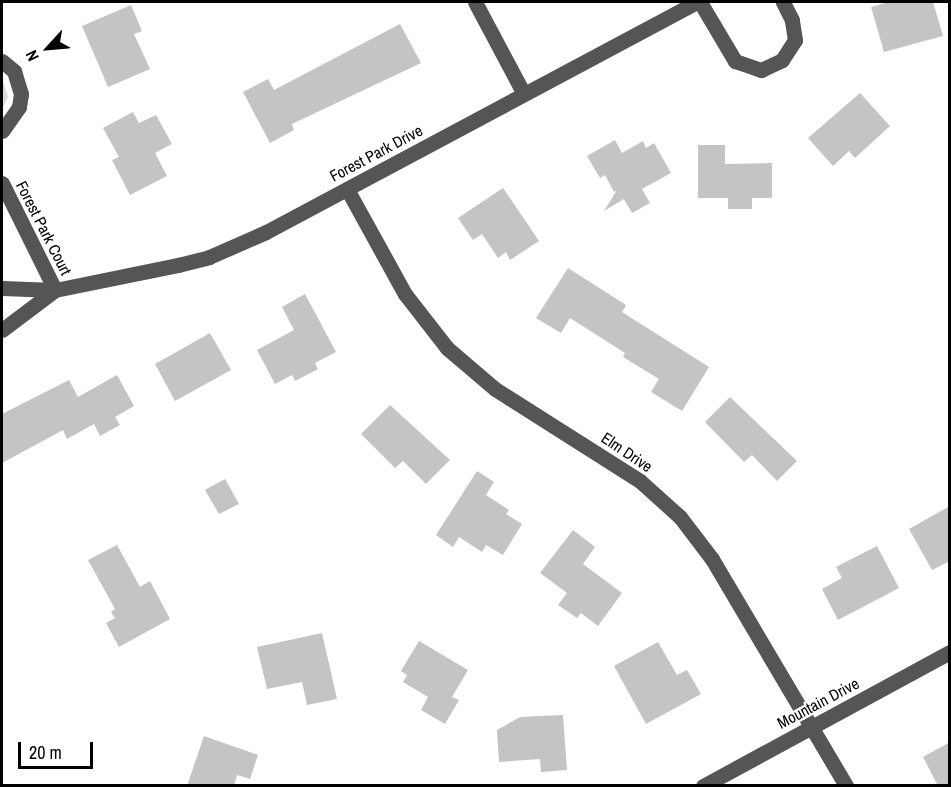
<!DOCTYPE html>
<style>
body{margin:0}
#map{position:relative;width:951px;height:787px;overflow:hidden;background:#fff;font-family:"Archivo Narrow",sans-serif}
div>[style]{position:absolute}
.green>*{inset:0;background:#dcdcdc}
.building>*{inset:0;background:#c4c4c4}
.minor>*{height:15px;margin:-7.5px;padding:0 7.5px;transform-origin:7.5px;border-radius:7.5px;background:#555}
span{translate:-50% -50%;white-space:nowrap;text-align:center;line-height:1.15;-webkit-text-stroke:4.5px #fff;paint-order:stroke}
.street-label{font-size:16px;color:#000}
.frame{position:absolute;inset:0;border:3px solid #000;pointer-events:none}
.north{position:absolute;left:18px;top:18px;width:60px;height:60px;-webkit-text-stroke:4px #fff;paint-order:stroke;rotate:244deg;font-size:16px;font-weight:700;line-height:24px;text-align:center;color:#000}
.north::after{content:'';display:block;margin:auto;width:21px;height:27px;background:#000;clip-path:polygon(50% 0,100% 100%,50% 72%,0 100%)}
.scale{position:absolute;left:18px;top:742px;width:75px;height:27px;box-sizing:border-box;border:3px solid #000;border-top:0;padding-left:8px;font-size:18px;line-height:21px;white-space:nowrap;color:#000;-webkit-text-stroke:4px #fff;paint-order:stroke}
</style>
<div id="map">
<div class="green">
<i style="clip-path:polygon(2px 78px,8px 97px,2px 110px)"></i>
</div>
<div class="building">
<i style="clip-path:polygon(889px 2px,933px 2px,943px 36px,884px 52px,871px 7px)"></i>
<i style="clip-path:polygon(131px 5px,142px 31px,134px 34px,150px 69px,108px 87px,82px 26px)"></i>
<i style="clip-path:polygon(400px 24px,421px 63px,292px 124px,294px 130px,270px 143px,243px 92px,268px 79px,274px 90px)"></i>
<i style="clip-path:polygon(860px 93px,890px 126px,855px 158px,849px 151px,833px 166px,808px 138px)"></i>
<i style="clip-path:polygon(133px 112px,139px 123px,156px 115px,172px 144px,155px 153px,167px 176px,130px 195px,112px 160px,119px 157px,103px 128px)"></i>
<i style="clip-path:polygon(615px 140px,622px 153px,643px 141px,646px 148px,654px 143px,671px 173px,642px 189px,650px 203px,632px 213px,624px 199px,604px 211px,617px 190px,614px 192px,605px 175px,600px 178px,587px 156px)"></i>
<i style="clip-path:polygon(698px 145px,725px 145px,725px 164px,772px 163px,772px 198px,752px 198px,752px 209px,728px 209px,728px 198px,698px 198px)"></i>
<i style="clip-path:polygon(503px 188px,539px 241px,510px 260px,506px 252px,498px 258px,482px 234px,473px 240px,458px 218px)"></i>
<i style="clip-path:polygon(568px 268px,626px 305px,622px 312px,709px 367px,682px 411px,651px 392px,659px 379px,623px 357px,625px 353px,570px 318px,561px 333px,536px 318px)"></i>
<i style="clip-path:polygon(305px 294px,336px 352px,315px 363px,318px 369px,295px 381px,292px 375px,275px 384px,257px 350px,294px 330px,282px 307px)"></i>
<i style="clip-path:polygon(210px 333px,231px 370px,175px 401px,155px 364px)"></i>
<i style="clip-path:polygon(117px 375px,134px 406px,115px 417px,120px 425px,100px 436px,94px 424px,67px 439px,63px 430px,2px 463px,2px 414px,69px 380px,78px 397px)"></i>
<i style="clip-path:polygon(730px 397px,797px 461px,777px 481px,752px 455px,744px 462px,705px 422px)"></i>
<i style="clip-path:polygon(390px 405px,450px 460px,426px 484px,403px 461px,395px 468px,361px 434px)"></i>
<i style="clip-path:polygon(477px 471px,494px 482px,486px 495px,509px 510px,506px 514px,522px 524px,503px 555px,486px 545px,482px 552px,459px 537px,453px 547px,436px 535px)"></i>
<i style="clip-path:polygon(225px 479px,239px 504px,219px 514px,205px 490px)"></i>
<i style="clip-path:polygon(950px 506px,950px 561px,932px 570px,909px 529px)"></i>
<i style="clip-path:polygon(573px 530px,595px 547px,583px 564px,622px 593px,598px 626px,581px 613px,577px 618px,558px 605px,567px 593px,540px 573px)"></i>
<i style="clip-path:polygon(117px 545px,140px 587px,150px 581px,170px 619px,119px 647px,106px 623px,115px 618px,111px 612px,115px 609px,88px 560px)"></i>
<i style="clip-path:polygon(877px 546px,899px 588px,838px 620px,822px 589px,842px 578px,836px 567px)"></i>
<i style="clip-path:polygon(322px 633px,337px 699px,307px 705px,302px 682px,267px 689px,257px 647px)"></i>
<i style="clip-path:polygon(419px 641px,468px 670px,452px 697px,459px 700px,445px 724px,421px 710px,428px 697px,403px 682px,407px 675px,401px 671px)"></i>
<i style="clip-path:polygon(658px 642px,677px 675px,687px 670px,701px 694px,646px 724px,614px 666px)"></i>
<i style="clip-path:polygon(563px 715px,567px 770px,541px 772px,540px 759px,499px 762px,497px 730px,520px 717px)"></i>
<i style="clip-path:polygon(204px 736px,258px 755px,250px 779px,237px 775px,234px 786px,187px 786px)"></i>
<i style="clip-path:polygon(950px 742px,950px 786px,938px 786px,923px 757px)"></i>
</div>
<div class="minor">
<i style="left:475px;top:2px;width:104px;rotate:62deg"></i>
<i style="left:700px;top:2px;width:69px;rotate:59.3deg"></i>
<i style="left:735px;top:61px;width:28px;rotate:19deg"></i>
<i style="left:761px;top:70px;width:23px;rotate:-25deg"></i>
<i style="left:782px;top:60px;width:24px;rotate:-57deg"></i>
<i style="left:795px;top:40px;width:20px;rotate:-99deg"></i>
<i style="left:792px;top:20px;width:20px;rotate:-117deg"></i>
<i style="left:2px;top:61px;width:16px;rotate:40deg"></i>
<i style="left:14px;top:71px;width:24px;rotate:73deg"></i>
<i style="left:21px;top:94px;width:13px;rotate:99deg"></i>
<i style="left:19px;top:107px;width:29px;rotate:125deg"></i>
<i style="left:2px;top:183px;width:119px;rotate:63.6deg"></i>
<i style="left:55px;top:290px;width:126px;rotate:-11.5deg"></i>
<i style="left:178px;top:265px;width:32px;rotate:-14deg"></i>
<i style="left:209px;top:257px;width:62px;rotate:-23.7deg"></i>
<i style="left:266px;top:232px;width:489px;rotate:-28.1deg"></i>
<i style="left:347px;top:189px;width:120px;rotate:61.1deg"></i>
<i style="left:405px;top:294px;width:68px;rotate:52.1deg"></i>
<i style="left:447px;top:348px;width:63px;rotate:40.5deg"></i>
<i style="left:495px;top:389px;width:172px;rotate:32.4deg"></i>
<i style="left:640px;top:481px;width:54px;rotate:42deg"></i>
<i style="left:680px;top:517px;width:53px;rotate:52.7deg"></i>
<i style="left:712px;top:559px;width:264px;rotate:59.4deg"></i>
<i style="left:2px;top:288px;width:53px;rotate:2.2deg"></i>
<i style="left:55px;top:290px;width:66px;rotate:143deg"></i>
<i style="left:703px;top:786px;width:281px;rotate:-28.5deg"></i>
</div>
<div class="street-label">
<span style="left:376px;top:153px;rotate:-28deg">Forest Park Drive</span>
<span style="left:44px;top:228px;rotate:63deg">Forest Park Court</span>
<span style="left:627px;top:452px;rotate:34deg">Elm Drive</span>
<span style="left:818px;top:703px;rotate:-28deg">Mountain Drive</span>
</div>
<div class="frame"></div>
<div class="north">N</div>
<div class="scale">20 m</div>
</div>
